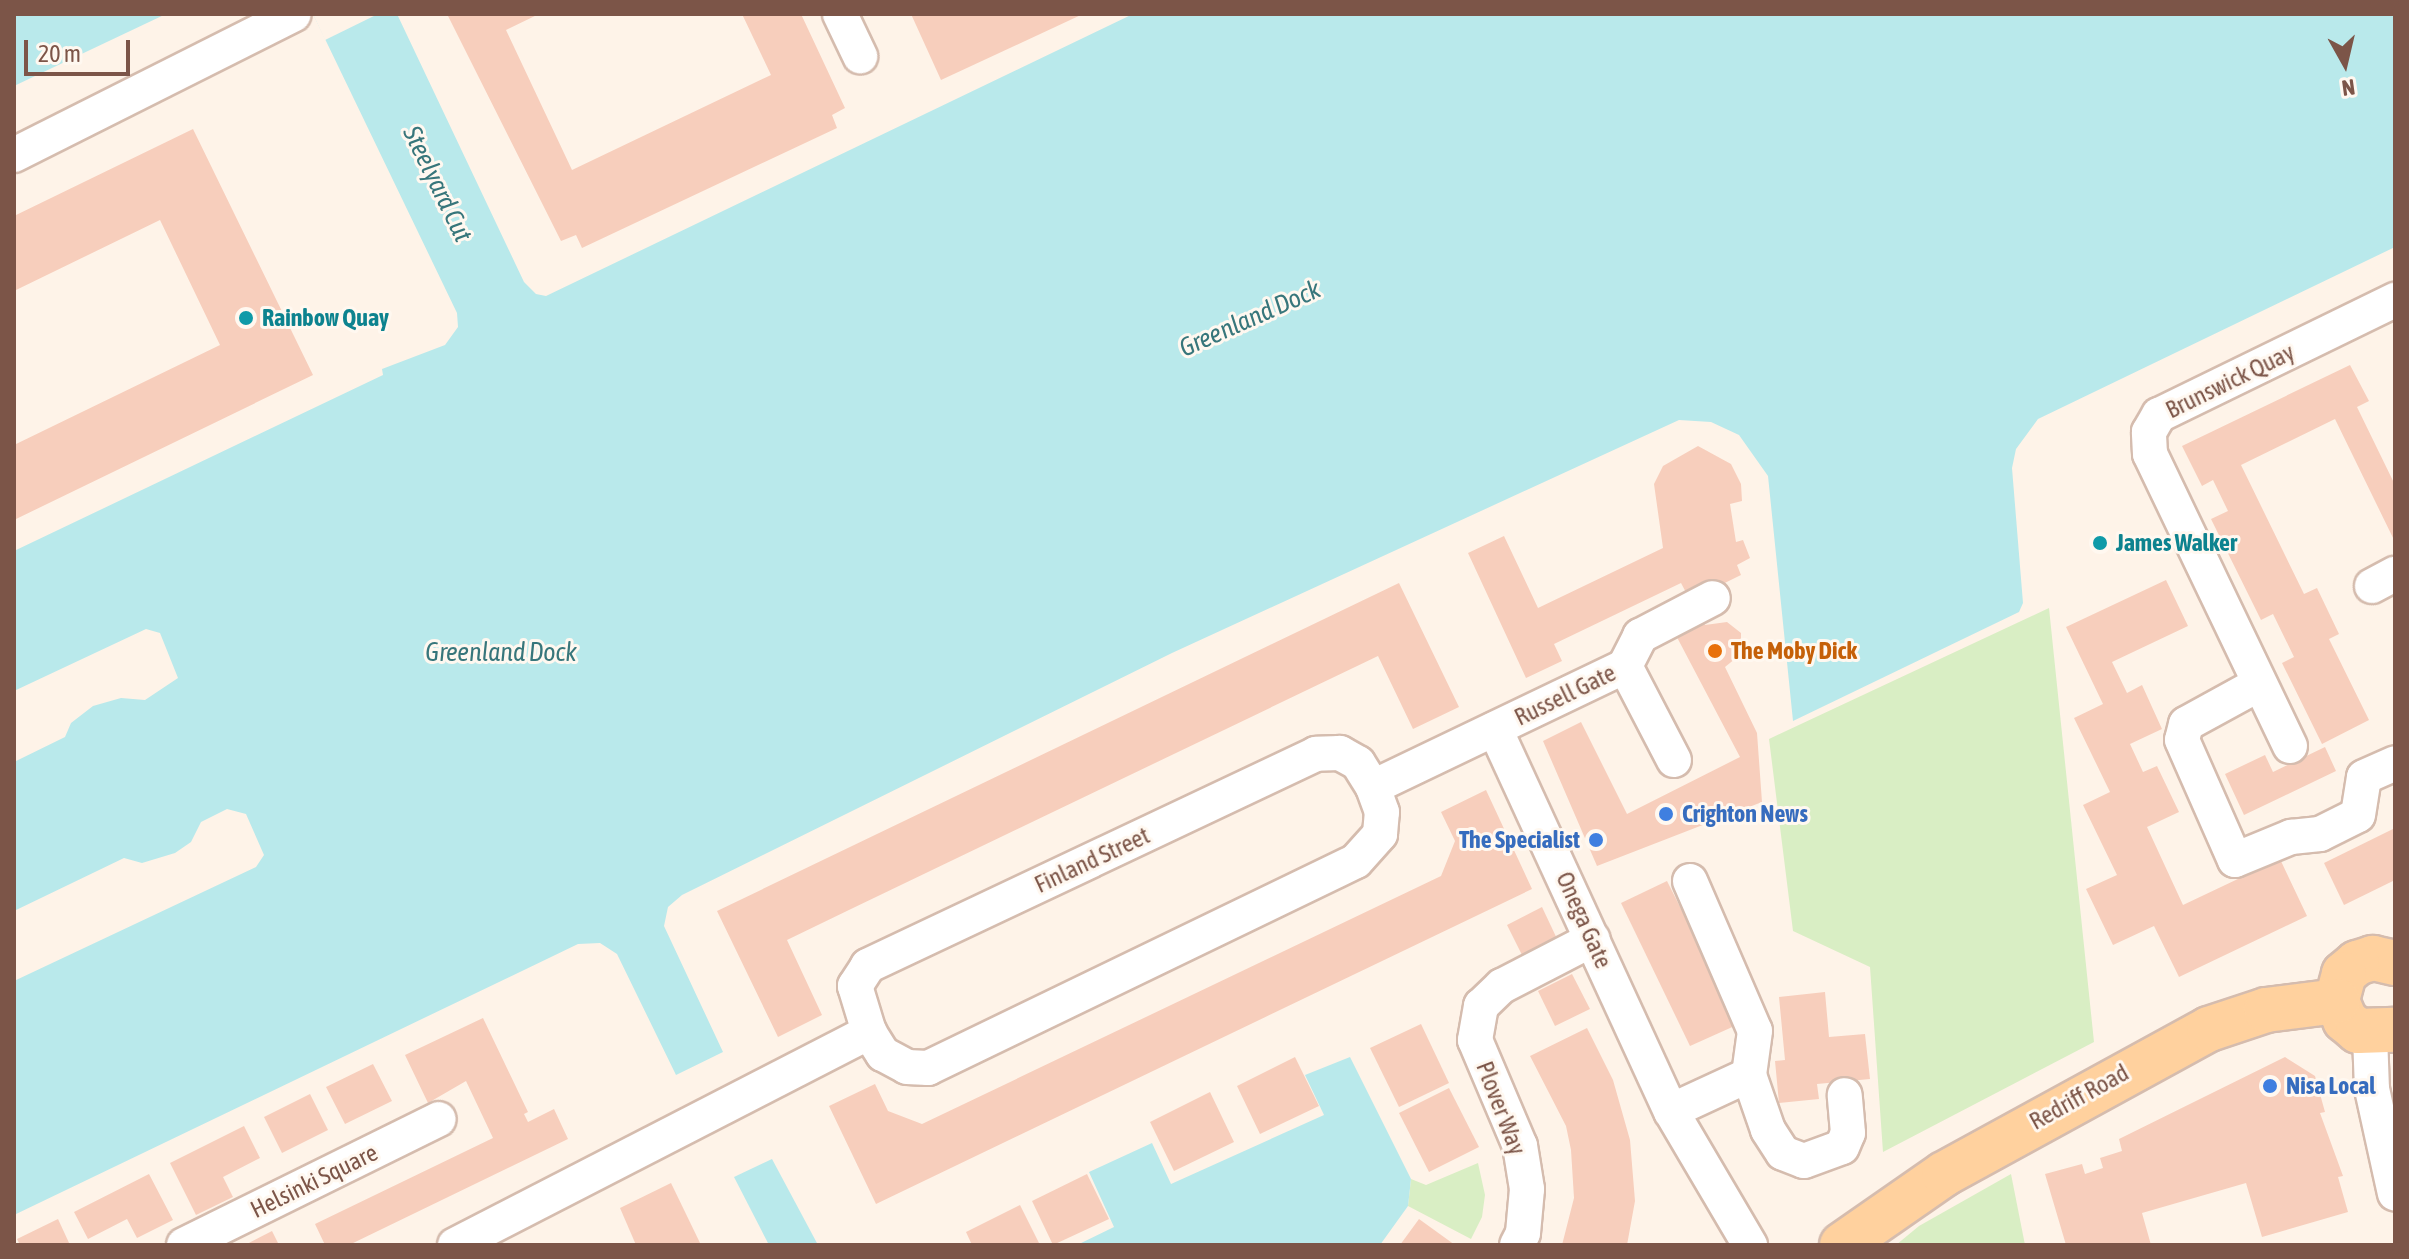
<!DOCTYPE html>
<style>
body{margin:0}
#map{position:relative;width:2409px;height:1259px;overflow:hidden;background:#fef3e8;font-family:"Asap Condensed",sans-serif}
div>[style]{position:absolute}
.green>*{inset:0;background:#d9eec4}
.water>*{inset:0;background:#b9e9eb}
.pier>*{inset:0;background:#fef3e8}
.building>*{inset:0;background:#f7cebc}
.roads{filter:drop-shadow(2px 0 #d5bcae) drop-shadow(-2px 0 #d5bcae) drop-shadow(0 2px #d5bcae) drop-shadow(0 -2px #d5bcae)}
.minor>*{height:34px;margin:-17px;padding:0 17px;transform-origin:17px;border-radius:17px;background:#fff}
.major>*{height:44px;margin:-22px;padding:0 22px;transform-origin:22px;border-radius:22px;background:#ffd19e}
.dots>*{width:22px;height:22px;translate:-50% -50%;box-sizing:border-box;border:4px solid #fff8f0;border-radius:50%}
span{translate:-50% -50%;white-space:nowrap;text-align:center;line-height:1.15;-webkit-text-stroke:6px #fff8f0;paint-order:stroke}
.culture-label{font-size:24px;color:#0d838f;font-weight:700}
.left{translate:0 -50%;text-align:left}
.street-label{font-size:24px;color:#7c5548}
.food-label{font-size:24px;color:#c56008;font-weight:700}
.shop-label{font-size:24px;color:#366cbe;font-weight:700}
.right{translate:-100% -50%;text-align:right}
.water-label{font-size:26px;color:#37767b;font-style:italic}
.frame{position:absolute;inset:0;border:16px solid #7c5548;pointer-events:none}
.north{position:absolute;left:2305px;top:24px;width:80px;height:80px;-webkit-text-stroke:6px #fff8f0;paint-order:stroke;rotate:172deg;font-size:22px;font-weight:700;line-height:32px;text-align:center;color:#7c5548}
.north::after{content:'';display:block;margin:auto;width:28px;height:36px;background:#7c5548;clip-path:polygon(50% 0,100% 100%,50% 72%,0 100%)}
.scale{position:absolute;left:24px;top:40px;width:106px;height:36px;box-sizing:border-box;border:4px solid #7c5548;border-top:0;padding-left:10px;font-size:24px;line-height:28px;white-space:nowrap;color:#7c5548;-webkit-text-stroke:6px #fff8f0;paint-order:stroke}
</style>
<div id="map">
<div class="green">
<i style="clip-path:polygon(2049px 608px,2094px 1042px,1883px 1152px,1870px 967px,1793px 931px,1769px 739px)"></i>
<i style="clip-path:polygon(1478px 1163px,1485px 1195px,1482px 1217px,1471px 1239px,1408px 1206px,1411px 1179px,1426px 1185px)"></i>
<i style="clip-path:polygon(2011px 1174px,2025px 1245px,1896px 1245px,1919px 1226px)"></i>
</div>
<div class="water">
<i style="clip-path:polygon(14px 14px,166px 14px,14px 86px)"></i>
<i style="clip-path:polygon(313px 14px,397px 14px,524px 282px,536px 294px,546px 296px,1133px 14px,2395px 14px,2395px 247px,2038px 419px,2016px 449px,2012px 468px,2023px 603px,2019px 612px,1793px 721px,1768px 476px,1739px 435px,1711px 422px,1679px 420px,1172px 653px,682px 895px,668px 907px,664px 926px,723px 1052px,676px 1075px,617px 954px,600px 943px,578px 944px,14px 1215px,14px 981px,256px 867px,264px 855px,246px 814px,227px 809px,201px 822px,191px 842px,175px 853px,142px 863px,124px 858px,14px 911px,14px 762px,65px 737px,71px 723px,93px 706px,121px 698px,145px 700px,178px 678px,160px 633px,146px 629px,14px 691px,14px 551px,383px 375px,382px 369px,445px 345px,458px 327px,457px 313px)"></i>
<i style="clip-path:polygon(1350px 1057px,1411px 1179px,1408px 1206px,1380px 1245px,1077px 1245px,1114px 1227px,1089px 1172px,1152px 1143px,1171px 1184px,1324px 1115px,1305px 1075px)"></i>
<i style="clip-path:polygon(772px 1159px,818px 1245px,769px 1245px,734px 1177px)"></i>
</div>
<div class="pier">
<i style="clip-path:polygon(313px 14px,378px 14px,325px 40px)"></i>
</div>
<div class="building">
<i style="clip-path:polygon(447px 14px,539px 14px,506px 30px,572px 170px,771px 75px,742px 14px,801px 14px,845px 108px,832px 115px,837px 128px,582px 248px,576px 235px,561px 241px)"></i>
<i style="clip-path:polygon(911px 14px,1083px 14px,941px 80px)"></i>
<i style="clip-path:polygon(193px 129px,313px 375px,14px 520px,14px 445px,220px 345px,160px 220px,14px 291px,14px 216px)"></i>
<i style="clip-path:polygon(2350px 365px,2369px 401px,2357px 407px,2395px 485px,2395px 542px,2335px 419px,2241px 465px,2304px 594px,2317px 588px,2339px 634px,2329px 639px,2369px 720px,2322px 744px,2282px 663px,2294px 657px,2273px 614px,2261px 620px,2211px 519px,2228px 511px,2213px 480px,2202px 486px,2182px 446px)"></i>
<i style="clip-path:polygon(1698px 446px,1731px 464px,1741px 484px,1742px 501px,1730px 504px,1736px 542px,1743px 540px,1750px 558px,1737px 565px,1741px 575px,1690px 600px,1681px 583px,1554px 644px,1562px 661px,1526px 678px,1468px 553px,1504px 536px,1538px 608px,1663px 548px,1654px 484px,1663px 466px)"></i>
<i style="clip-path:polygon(2166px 580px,2188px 626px,2112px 662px,2127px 693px,2142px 685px,2162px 729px,2130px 744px,2143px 772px,2157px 766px,2179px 812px,2147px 827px,2183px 905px,2280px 859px,2307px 916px,2179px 977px,2154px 926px,2113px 945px,2086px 889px,2117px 875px,2083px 805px,2110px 792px,2074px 718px,2103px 704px,2066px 627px)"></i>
<i style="clip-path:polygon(1399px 583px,1459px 707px,1413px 729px,1378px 656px,851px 909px,787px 940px,822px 1015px,778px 1037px,717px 911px)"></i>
<i style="clip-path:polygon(1699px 611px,1705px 625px,1727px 622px,1741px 633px,1741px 654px,1725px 667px,1757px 733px,1762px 802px,1597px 866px,1543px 741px,1581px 722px,1627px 814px,1740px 757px,1670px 624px)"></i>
<i style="clip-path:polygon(2325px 747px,2336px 771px,2244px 815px,2225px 774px,2265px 755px,2273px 772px)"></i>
<i style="clip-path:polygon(1486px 790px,1532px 889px,876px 1204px,829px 1106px,875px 1084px,888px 1111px,922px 1124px,1441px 876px,1455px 841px,1441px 812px)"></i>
<i style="clip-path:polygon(2395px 828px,2395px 880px,2344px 905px,2324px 863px)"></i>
<i style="clip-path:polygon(1667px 881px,1739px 1024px,1690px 1046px,1621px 903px)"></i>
<i style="clip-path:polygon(1542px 907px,1559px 943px,1525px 961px,1507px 925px)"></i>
<i style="clip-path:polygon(1572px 974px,1590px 1009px,1555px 1026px,1538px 991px)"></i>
<i style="clip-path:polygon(1825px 992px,1829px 1037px,1865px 1034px,1870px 1079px,1817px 1084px,1819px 1099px,1779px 1103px,1775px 1061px,1785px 1060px,1779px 997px)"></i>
<i style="clip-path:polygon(483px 1018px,528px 1112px,524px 1114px,528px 1122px,554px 1109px,568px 1139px,349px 1245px,325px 1245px,315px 1224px,493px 1138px,466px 1081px,428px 1103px,405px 1055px)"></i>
<i style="clip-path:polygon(1421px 1024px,1449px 1083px,1399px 1107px,1370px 1048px)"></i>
<i style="clip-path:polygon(1587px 1028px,1613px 1080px,1630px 1140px,1635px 1201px,1627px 1245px,1562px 1245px,1574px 1198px,1571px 1150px,1566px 1126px,1530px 1056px)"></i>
<i style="clip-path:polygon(1295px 1057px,1319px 1106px,1260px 1134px,1237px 1086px)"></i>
<i style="clip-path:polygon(2285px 1057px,2315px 1076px,2325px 1112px,2320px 1113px,2343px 1176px,2338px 1177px,2348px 1212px,2262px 1237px,2246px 1183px,2142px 1213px,2151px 1245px,2066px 1245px,2045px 1174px,2082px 1164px,2085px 1174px,2103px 1168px,2100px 1158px,2122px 1151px,2119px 1139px)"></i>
<i style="clip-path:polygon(373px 1064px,392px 1101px,345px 1124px,326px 1087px)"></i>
<i style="clip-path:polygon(1449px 1088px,1479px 1147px,1429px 1172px,1399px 1113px)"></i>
<i style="clip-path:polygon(1210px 1092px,1234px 1142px,1174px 1171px,1150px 1122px)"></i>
<i style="clip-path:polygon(310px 1094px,328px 1130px,282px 1153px,264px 1117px)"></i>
<i style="clip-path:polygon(244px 1126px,260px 1158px,223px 1177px,233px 1197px,196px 1215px,170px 1163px)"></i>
<i style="clip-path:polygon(149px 1174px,173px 1220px,137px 1238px,127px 1219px,88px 1239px,74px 1212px)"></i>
<i style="clip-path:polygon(1087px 1174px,1109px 1219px,1053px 1245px,1032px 1201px)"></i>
<i style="clip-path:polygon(671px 1183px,701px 1245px,636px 1245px,620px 1208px)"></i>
<i style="clip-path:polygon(1020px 1205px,1040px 1245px,972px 1245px,966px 1232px)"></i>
<i style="clip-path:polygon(58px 1219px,70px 1245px,20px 1245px,17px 1239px)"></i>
<i style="clip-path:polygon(1419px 1219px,1455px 1245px,1400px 1245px)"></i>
<i style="clip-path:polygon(272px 1231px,279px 1245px,245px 1245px)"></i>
</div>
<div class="roads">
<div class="minor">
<i style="left:840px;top:14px;width:47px;rotate:64.5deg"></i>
<i style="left:14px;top:155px;width:313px;rotate:-26.7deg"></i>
<i style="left:2372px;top:586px;width:26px;rotate:-28deg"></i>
<i style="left:1625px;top:666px;width:34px;rotate:-63deg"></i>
<i style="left:1640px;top:636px;width:82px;rotate:-27.5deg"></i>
<i style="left:2259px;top:684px;width:83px;rotate:151.3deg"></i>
<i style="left:2186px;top:724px;width:16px;rotate:104deg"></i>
<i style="left:2182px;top:740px;width:131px;rotate:66.2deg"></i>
<i style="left:2235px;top:860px;width:61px;rotate:-22.3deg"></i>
<i style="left:2291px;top:837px;width:29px;rotate:-6deg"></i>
<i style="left:2320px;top:834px;width:42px;rotate:-26.6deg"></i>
<i style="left:2358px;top:815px;width:38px;rotate:-81deg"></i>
<i style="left:2364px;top:777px;width:34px;rotate:-24deg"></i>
<i style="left:1495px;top:729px;width:421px;rotate:65.3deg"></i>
<i style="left:1671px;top:1111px;width:156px;rotate:59.5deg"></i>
<i style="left:2290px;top:746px;width:324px;rotate:-115.6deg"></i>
<i style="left:2150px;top:454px;width:22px;rotate:-93deg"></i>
<i style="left:2149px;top:432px;width:20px;rotate:-60deg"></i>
<i style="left:2159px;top:415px;width:263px;rotate:-26deg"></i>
<i style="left:1373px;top:787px;width:28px;rotate:-122deg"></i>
<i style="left:1358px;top:763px;width:21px;rotate:-151deg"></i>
<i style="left:1340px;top:753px;width:24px;rotate:178deg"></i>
<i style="left:1316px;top:754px;width:496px;rotate:154.7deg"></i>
<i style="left:868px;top:966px;width:24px;rotate:123deg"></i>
<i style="left:855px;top:986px;width:48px;rotate:73.1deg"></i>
<i style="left:869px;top:1032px;width:26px;rotate:58deg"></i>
<i style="left:883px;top:1054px;width:27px;rotate:28deg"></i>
<i style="left:907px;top:1067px;width:21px;rotate:3deg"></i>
<i style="left:928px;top:1068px;width:475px;rotate:-25.8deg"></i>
<i style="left:1356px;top:861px;width:36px;rotate:-48deg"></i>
<i style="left:1380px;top:834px;width:22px;rotate:-85deg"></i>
<i style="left:1382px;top:812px;width:27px;rotate:-110deg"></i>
<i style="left:1373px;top:787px;width:280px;rotate:-25.6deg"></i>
<i style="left:1625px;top:666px;width:106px;rotate:62.5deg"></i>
<i style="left:1690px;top:881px;width:163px;rotate:66.6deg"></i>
<i style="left:1755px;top:1031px;width:44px;rotate:97.8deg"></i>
<i style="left:1749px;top:1075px;width:58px;rotate:70.9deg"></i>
<i style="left:1768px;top:1130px;width:27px;rotate:57deg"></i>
<i style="left:1783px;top:1153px;width:22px;rotate:21deg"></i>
<i style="left:1804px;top:1161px;width:40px;rotate:-20.2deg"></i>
<i style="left:1842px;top:1147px;width:15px;rotate:-67deg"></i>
<i style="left:1848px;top:1133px;width:38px;rotate:-95deg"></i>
<i style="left:2370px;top:1035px;width:54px;rotate:87.9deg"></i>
<i style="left:2372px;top:1089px;width:107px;rotate:77.6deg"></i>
<i style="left:1671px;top:1111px;width:86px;rotate:-24.8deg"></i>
<i style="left:184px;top:1245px;width:284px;rotate:-26.3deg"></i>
<i style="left:455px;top:1245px;width:466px;rotate:-27.2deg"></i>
<i style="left:1517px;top:1245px;width:13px;rotate:-63deg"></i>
<i style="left:1523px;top:1233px;width:44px;rotate:-84.8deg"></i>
<i style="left:1527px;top:1189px;width:44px;rotate:-99.2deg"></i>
<i style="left:1520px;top:1146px;width:115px;rotate:-113deg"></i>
<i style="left:1475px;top:1040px;width:35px;rotate:-80deg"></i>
<i style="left:1481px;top:1006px;width:29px;rotate:-44deg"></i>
<i style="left:1502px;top:986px;width:102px;rotate:-27.3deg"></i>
</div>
<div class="major">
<i style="left:2395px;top:963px;width:23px;rotate:-167deg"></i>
<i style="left:2373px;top:958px;width:17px;rotate:163deg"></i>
<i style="left:2357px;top:963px;width:17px;rotate:140deg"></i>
<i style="left:2344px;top:974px;width:28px;rotate:105deg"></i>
<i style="left:2337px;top:1001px;width:21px;rotate:67deg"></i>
<i style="left:2345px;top:1020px;width:17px;rotate:40deg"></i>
<i style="left:2358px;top:1031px;width:37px;rotate:-2deg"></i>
<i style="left:1842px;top:1245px;width:124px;rotate:-34.8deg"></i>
<i style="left:1944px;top:1174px;width:302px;rotate:-28.7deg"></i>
<i style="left:2209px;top:1029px;width:60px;rotate:-18.4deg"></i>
<i style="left:2266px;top:1010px;width:72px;rotate:-7.2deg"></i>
</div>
</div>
<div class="dots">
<i style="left:246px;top:318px;background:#0f9aa8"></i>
<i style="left:2100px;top:543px;background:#0f9aa8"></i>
<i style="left:1715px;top:651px;background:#e8710a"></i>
<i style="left:1666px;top:814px;background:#3f7fe0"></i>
<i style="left:1596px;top:840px;background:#3f7fe0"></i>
<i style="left:2270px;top:1086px;background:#3f7fe0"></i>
</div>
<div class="culture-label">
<span class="left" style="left:262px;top:318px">Rainbow Quay</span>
<span class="left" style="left:2116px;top:543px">James Walker</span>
</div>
<div class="street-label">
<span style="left:2230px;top:381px;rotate:-26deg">Brunswick Quay</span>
<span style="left:1565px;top:695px;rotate:-26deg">Russell Gate</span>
<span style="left:1092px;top:860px;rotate:-25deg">Finland Street</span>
<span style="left:1584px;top:920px;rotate:66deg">Onega Gate</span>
<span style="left:2079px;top:1097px;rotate:-29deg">Redriff Road</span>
<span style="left:1501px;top:1108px;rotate:69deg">Plover Way</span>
<span style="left:314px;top:1181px;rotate:-26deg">Helsinki Square</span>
</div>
<div class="food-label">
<span class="left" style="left:1731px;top:651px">The Moby Dick</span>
</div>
<div class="shop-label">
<span class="left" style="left:1682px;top:814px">Crighton News</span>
<span class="right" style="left:1580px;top:840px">The Specialist</span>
<span class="left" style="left:2286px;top:1086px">Nisa Local</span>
</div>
<div class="water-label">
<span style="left:437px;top:184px;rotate:64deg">Steelyard Cut</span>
<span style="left:1250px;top:319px;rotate:-24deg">Greenland Dock</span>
<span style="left:501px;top:653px">Greenland Dock</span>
</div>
<div class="frame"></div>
<div class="north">N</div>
<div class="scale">20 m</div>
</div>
